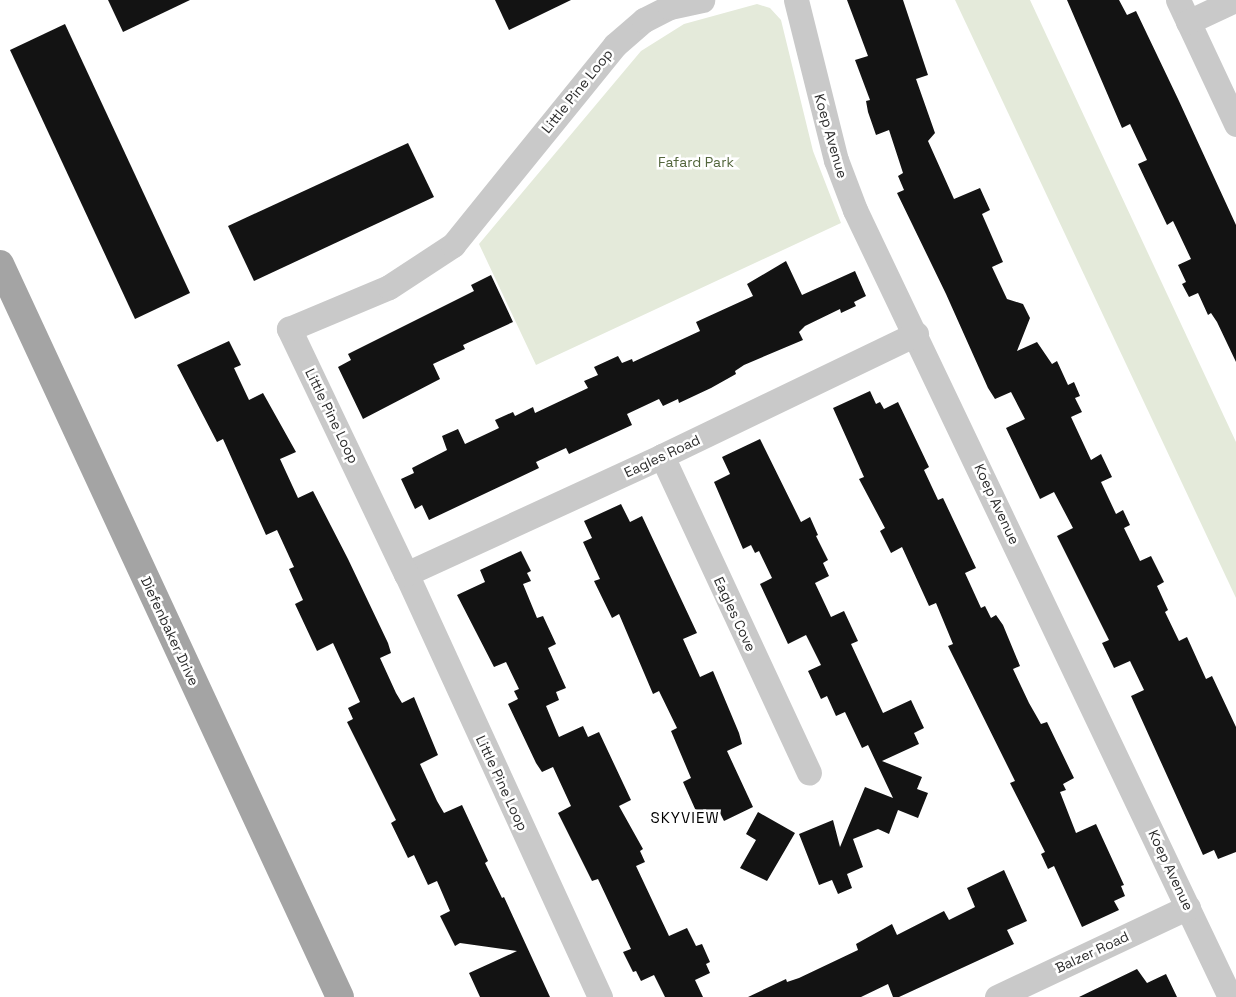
<!DOCTYPE html>
<style>
body{margin:0}
#map{position:relative;width:1236px;height:997px;overflow:hidden;background:#fff;font-family:"Space Grotesk",sans-serif}
div>[style]{position:absolute}
.green>*{inset:0;background:#e4eada}
.building>*{inset:0;background:#131313}
.minor>*{height:25px;margin:-12.5px;padding:0 12.5px;transform-origin:12.5px;border-radius:12.5px;background:#c9c9c9}
.major>*{height:28px;margin:-14px;padding:0 14px;transform-origin:14px;border-radius:14px;background:#a4a4a4}
span{translate:-50% -50%;white-space:nowrap;text-align:center;line-height:1.15;-webkit-text-stroke:5px #fff;paint-order:stroke}
.street-label{font-size:14px;color:#2c2c2c}
.park-label{font-size:14px;color:#53663c}
.neighbourhood-label{font-size:15px;color:#000;letter-spacing:1px}
</style>
<div id="map">
<div class="green">
<i style="clip-path:polygon(955px 0,1030px 0,1236px 442px,1236px 598px)"></i>
<i style="clip-path:polygon(757px 4px,770px 8px,781px 20px,813px 151px,841px 223px,536px 365px,479px 244px,641px 51px,684px 24px)"></i>
</div>
<div class="building">
<i style="clip-path:polygon(108px 0,190px 0,123px 32px)"></i>
<i style="clip-path:polygon(495px 0,571px 0,509px 30px)"></i>
<i style="clip-path:polygon(847px 0,903px 0,928px 75px,916px 79px,935px 133px,928px 141px,954px 199px,980px 188px,990px 210px,982px 214px,1003px 262px,992px 267px,1007px 299px,1023px 304px,1030px 318px,1017px 351px,1037px 342px,1052px 364px,1057px 361px,1068px 385px,1074px 382px,1080px 396px,1075px 398px,1082px 412px,1071px 417px,1091px 460px,1101px 454px,1112px 477px,1101px 482px,1116px 514px,1123px 510px,1130px 525px,1124px 528px,1140px 561px,1151px 556px,1164px 582px,1157px 586px,1168px 610px,1165px 612px,1179px 641px,1187px 637px,1206px 679px,1212px 676px,1236px 727px,1236px 852px,1218px 859px,1214px 850px,1203px 855px,1131px 696px,1144px 690px,1130px 661px,1114px 668px,1102px 643px,1109px 640px,1057px 536px,1073px 528px,1054px 492px,1040px 499px,1006px 428px,1025px 419px,1011px 392px,995px 399px,988px 388px,946px 294px,897px 193px,904px 190px,898px 176px,903px 173px,889px 130px,876px 135px,868px 112px,866px 101px,870px 100px,855px 60px,868px 56px)"></i>
<i style="clip-path:polygon(1067px 0,1119px 0,1127px 15px,1136px 11px,1179px 101px,1236px 225px,1236px 362px,1217px 322px,1211px 313px,1208px 315px,1198px 293px,1189px 297px,1182px 284px,1186px 282px,1178px 265px,1191px 259px,1173px 221px,1167px 225px,1138px 164px,1147px 160px,1130px 124px,1122px 128px)"></i>
<i style="clip-path:polygon(65px 24px,190px 293px,135px 319px,10px 50px)"></i>
<i style="clip-path:polygon(408px 143px,434px 197px,254px 281px,228px 226px)"></i>
<i style="clip-path:polygon(786px 261px,802px 295px,855px 271px,866px 296px,854px 302px,856px 306px,841px 313px,840px 309px,805px 326px,799px 332px,803px 340px,744px 365px,735px 371px,736px 374px,711px 388px,679px 403px,678px 399px,663px 406px,659px 399px,627px 414px,632px 425px,569px 454px,566px 448px,536px 462px,539px 468px,429px 520px,422px 505px,415px 509px,401px 479px,414px 473px,412px 468px,447px 450px,442px 436px,458px 429px,465px 444px,499px 428px,495px 420px,513px 412px,515px 416px,533px 407px,535px 413px,588px 388px,584px 381px,598px 375px,594px 367px,618px 356px,622px 363px,632px 359px,633px 362px,700px 331px,696px 322px,753px 296px,747px 284px)"></i>
<i style="clip-path:polygon(491px 275px,513px 322px,463px 345px,465px 349px,433px 364px,440px 379px,363px 419px,338px 367px,351px 360px,348px 354px,474px 291px,471px 285px)"></i>
<i style="clip-path:polygon(229px 341px,241px 365px,234px 368px,249px 400px,263px 393px,296px 452px,280px 459px,298px 498px,313px 491px,348px 559px,388px 643px,391px 653px,380px 658px,396px 693px,402px 703px,414px 697px,438px 755px,420px 764px,437px 801px,444px 813px,462px 805px,488px 861px,485px 863px,502px 898px,504px 897px,550px 997px,480px 997px,469px 973px,517px 951px,460px 943px,455px 946px,440px 916px,450px 911px,437px 881px,428px 885px,414px 855px,408px 858px,391px 823px,396px 820px,347px 722px,353px 719px,348px 708px,360px 702px,333px 643px,317px 651px,295px 604px,303px 600px,289px 569px,294px 567px,277px 530px,266px 535px,223px 439px,217px 442px,177px 365px)"></i>
<i style="clip-path:polygon(870px 391px,876px 404px,880px 402px,884px 409px,898px 402px,929px 467px,924px 470px,938px 500px,943px 498px,976px 568px,965px 573px,981px 608px,985px 606px,991px 618px,996px 615px,1003px 625px,1020px 666px,1013px 669px,1029px 703px,1041px 724px,1047px 722px,1074px 778px,1063px 784px,1066px 790px,1060px 792px,1076px 833px,1096px 824px,1124px 885px,1121px 886px,1125px 896px,1114px 901px,1119px 910px,1082px 927px,1054px 866px,1048px 869px,1041px 854px,1045px 852px,1010px 783px,1015px 781px,948px 646px,953px 644px,936px 603px,929px 606px,902px 547px,891px 553px,880px 531px,885px 528px,859px 479px,864px 477px,833px 408px)"></i>
<i style="clip-path:polygon(760px 439px,801px 522px,810px 517px,818px 535px,816px 536px,828px 560px,823px 563px,829px 576px,815px 583px,831px 617px,844px 611px,858px 641px,851px 644px,883px 713px,911px 700px,924px 728px,914px 733px,919px 744px,882px 761px,922px 777px,917px 789px,928px 793px,918px 818px,898px 810px,889px 834px,878px 829px,853px 839px,863px 867px,847px 874px,852px 888px,838px 894px,832px 880px,819px 885px,799px 834px,833px 820px,840px 847px,865px 787px,893px 798px,868px 745px,862px 748px,845px 712px,836px 716px,827px 696px,821px 699px,808px 671px,821px 665px,806px 635px,788px 644px,760px 584px,772px 578px,759px 551px,755px 553px,751px 545px,743px 549px,714px 482px,730px 474px,722px 457px)"></i>
<i style="clip-path:polygon(621px 504px,630px 522px,642px 516px,697px 633px,683px 639px,700px 677px,713px 671px,739px 733px,742px 744px,727px 751px,753px 807px,724px 821px,719px 811px,700px 820px,683px 782px,691px 778px,671px 731px,677px 728px,659px 691px,653px 694px,619px 614px,612px 618px,594px 581px,600px 579px,583px 542px,592px 538px,584px 521px)"></i>
<i style="clip-path:polygon(521px 551px,531px 571px,527px 573px,531px 581px,523px 584px,537px 618px,543px 616px,556px 644px,548px 648px,566px 688px,556px 692px,559px 700px,546px 706px,559px 737px,583px 726px,588px 737px,599px 732px,631px 800px,619px 806px,643px 849px,640px 851px,645px 862px,636px 866px,669px 936px,687px 928px,696px 946px,702px 944px,710px 962px,706px 964px,710px 973px,695px 980px,703px 997px,665px 997px,654px 975px,641px 981px,636px 971px,633px 972px,623px 952px,631px 949px,598px 879px,592px 881px,558px 813px,571px 806px,553px 767px,542px 772px,536px 763px,508px 704px,518px 699px,514px 691px,519px 689px,506px 662px,494px 667px,457px 595px,485px 582px,480px 570px)"></i>
<i style="clip-path:polygon(758px 812px,795px 833px,767px 881px,740px 868px,756px 840px,746px 834px)"></i>
<i style="clip-path:polygon(1004px 870px,1027px 921px,1007px 930px,1014px 944px,899px 997px,893px 997px,888px 984px,861px 997px,748px 997px,786px 979px,787px 982px,799px 978px,858px 950px,856px 944px,892px 924px,897px 935px,944px 911px,949px 920px,975px 907px,967px 888px)"></i>
<i style="clip-path:polygon(1137px 969px,1147px 983px,1166px 974px,1177px 997px,1079px 997px)"></i>
</div>
<div class="minor">
<i style="left:796px;top:0;width:165px;rotate:76deg"></i>
<i style="left:836px;top:160px;width:53px;rotate:69.2deg"></i>
<i style="left:855px;top:210px;width:872px;rotate:64.52deg"></i>
<i style="left:1178px;top:0;width:137px;rotate:64.9deg"></i>
<i style="left:1188px;top:22px;width:52px;rotate:-25.1deg"></i>
<i style="left:662px;top:456px;width:349px;rotate:65.1deg"></i>
<i style="left:406px;top:574px;width:282px;rotate:-24.7deg"></i>
<i style="left:662px;top:456px;width:282px;rotate:-25.7deg"></i>
<i style="left:600px;top:997px;width:465px;rotate:-114.6deg"></i>
<i style="left:406px;top:574px;width:272px;rotate:-115.5deg"></i>
<i style="left:289px;top:329px;width:108px;rotate:-22.8deg"></i>
<i style="left:389px;top:287px;width:77px;rotate:-33.3deg"></i>
<i style="left:453px;top:245px;width:257px;rotate:-51deg"></i>
<i style="left:615px;top:45px;width:38px;rotate:-41deg"></i>
<i style="left:644px;top:20px;width:29px;rotate:-27deg"></i>
<i style="left:670px;top:7px;width:33px;rotate:-12deg"></i>
<i style="left:997px;top:997px;width:211px;rotate:-25.2deg"></i>
</div>
<div class="major">
<i style="left:0;top:264px;width:808px;rotate:65.12deg"></i>
</div>
<div class="street-label">
<span style="left:577px;top:91px;rotate:-51deg">Little Pine Loop</span>
<span style="left:831px;top:136px;rotate:74deg">Koep Avenue</span>
<span style="left:332px;top:416px;rotate:64deg">Little Pine Loop</span>
<span style="left:662px;top:456px;rotate:-25deg">Eagles Road</span>
<span style="left:997px;top:504px;rotate:65deg">Koep Avenue</span>
<span style="left:735px;top:614px;rotate:65deg">Eagles Cove</span>
<span style="left:170px;top:631px;rotate:65deg">Diefenbaker Drive</span>
<span style="left:502px;top:783px;rotate:65deg">Little Pine Loop</span>
<span style="left:1171px;top:870px;rotate:65deg">Koep Avenue</span>
<span style="left:1092px;top:952px;rotate:-25deg">Balzer Road</span>
</div>
<div class="park-label">
<span style="left:696px;top:162px">Fafard Park</span>
</div>
<div class="neighbourhood-label">
<span style="left:685px;top:818px">SKYVIEW</span>
</div>
</div>
